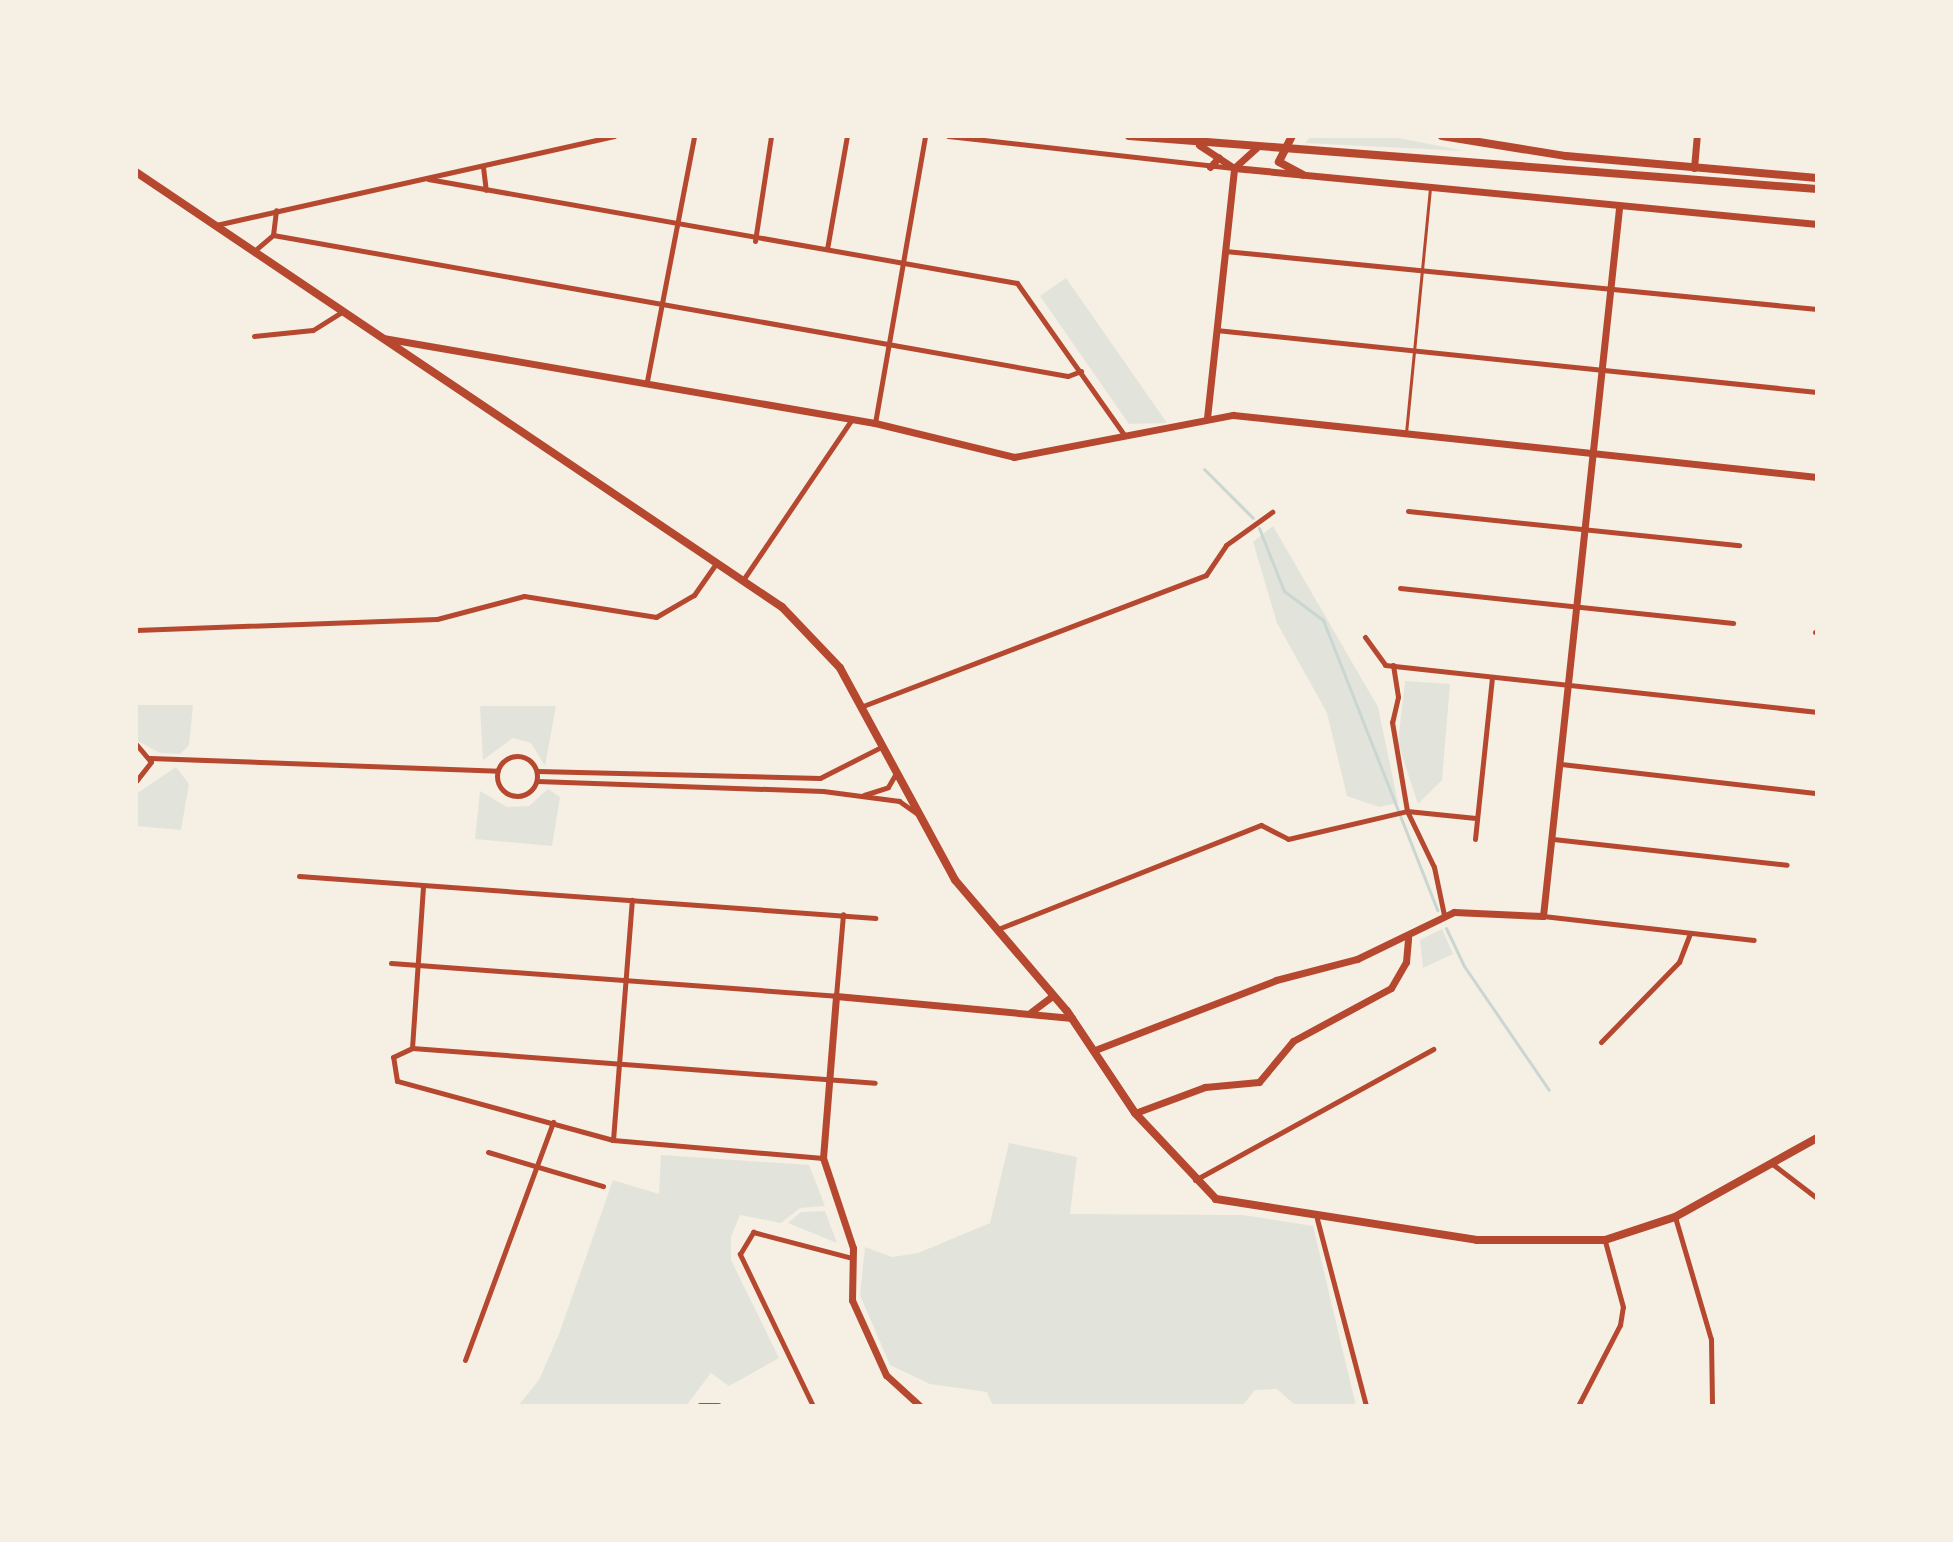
<!DOCTYPE html>
<style>
body{margin:0}
#map{position:relative;width:1953px;height:1542px;overflow:hidden;background:#f6efe4;font-family:"Alegreya Sans",sans-serif}
div>[style]{position:absolute}
.green>*{inset:0;background:#e2e4dc}
.stream>*{height:3px;margin:-1.5px;padding:0 1.5px;transform-origin:1.5px;border-radius:1.5px;background:#c9d6d2}
.service>*{height:3px;margin:-1.5px;padding:0 1.5px;transform-origin:1.5px;border-radius:1.5px;background:#b5482f}
.minor>*{height:5px;margin:-2.5px;padding:0 2.5px;transform-origin:2.5px;border-radius:2.5px;background:#b5482f}
.minor>.ring{margin:-2.5px;padding:0;box-sizing:content-box;background:none;border:5px solid #b5482f;border-radius:50%}
.tertiary>*{height:7px;margin:-3.5px;padding:0 3.5px;transform-origin:3.5px;border-radius:3.5px;background:#b5482f}
.secondary>*{height:8px;margin:-4px;padding:0 4px;transform-origin:4px;border-radius:4px;background:#b5482f}
.primary>*{height:8px;margin:-4px;padding:0 4px;transform-origin:4px;border-radius:4px;background:#b5482f}
span{translate:-50% -50%;white-space:nowrap;text-align:center;line-height:1.15;-webkit-text-stroke:8px #f6efe4;paint-order:stroke}
.frame{position:absolute;inset:0;border:138px solid #f6efe4;pointer-events:none}
</style>
<div id="map">
<div class="green">
<i style="clip-path:polygon(1311px 136px,1388px 136px,1465px 151px,1305px 143px)"></i>
<i style="clip-path:polygon(1066px 278px,1167px 423px,1129px 424px,1040px 296px)"></i>
<i style="clip-path:polygon(1273px 526px,1378px 707px,1398px 803px,1379px 807px,1347px 796px,1327px 713px,1277px 623px,1253px 542px)"></i>
<i style="clip-path:polygon(1405px 681px,1450px 684px,1442px 780px,1418px 804px,1398px 743px)"></i>
<i style="clip-path:polygon(136px 705px,193px 705px,189px 745px,180px 754px,160px 753px,136px 740px)"></i>
<i style="clip-path:polygon(480px 706px,556px 706px,545px 766px,531px 743px,513px 738px,483px 760px)"></i>
<i style="clip-path:polygon(176px 767px,189px 784px,181px 830px,136px 826px,136px 794px)"></i>
<i style="clip-path:polygon(548px 789px,560px 797px,552px 846px,475px 839px,480px 791px,507px 807px,529px 806px)"></i>
<i style="clip-path:polygon(1442px 929px,1453px 954px,1423px 968px,1420px 940px)"></i>
<i style="clip-path:polygon(1009px 1143px,1077px 1157px,1070px 1214px,1243px 1215px,1313px 1226px,1356px 1406px,1296px 1406px,1277px 1389px,1255px 1390px,1242px 1406px,993px 1406px,987px 1392px,930px 1384px,890px 1365px,860px 1295px,865px 1247px,892px 1257px,918px 1253px,990px 1223px)"></i>
<i style="clip-path:polygon(661px 1155px,809px 1165px,825px 1206px,800px 1208px,781px 1223px,740px 1215px,731px 1237px,731px 1260px,779px 1358px,729px 1386px,711px 1373px,686px 1406px,518px 1406px,539px 1380px,559px 1334px,613px 1180px,659px 1194px)"></i>
<i style="clip-path:polygon(825px 1211px,837px 1243px,788px 1223px,801px 1212px)"></i>
</div>
<div class="stream">
<i style="left:1204px;top:469px;width:69px;rotate:45deg"></i>
<i style="left:1259px;top:528px;width:68px;rotate:68.4deg"></i>
<i style="left:1284px;top:591px;width:49px;rotate:36.6deg"></i>
<i style="left:1323px;top:620px;width:312px;rotate:68.5deg"></i>
<i style="left:1446px;top:928px;width:42px;rotate:64.7deg"></i>
<i style="left:1464px;top:966px;width:150px;rotate:55.6deg"></i>
</div>
<div class="service">
<i style="left:1406px;top:433px;width:245px;rotate:-84.4deg"></i>
</div>
<div class="minor">
<i style="left:948px;top:136px;width:287px;rotate:6.4deg"></i>
<i style="left:483px;top:167px;width:23px;rotate:83deg"></i>
<i style="left:428px;top:179px;width:598px;rotate:10.01deg"></i>
<i style="left:1017px;top:283px;width:187px;rotate:54.8deg"></i>
<i style="left:216px;top:225px;width:408px;rotate:-12.6deg"></i>
<i style="left:273px;top:235px;width:25px;rotate:-83deg"></i>
<i style="left:755px;top:241px;width:106px;rotate:-81.3deg"></i>
<i style="left:827px;top:249px;width:115px;rotate:-80deg"></i>
<i style="left:254px;top:251px;width:25px;rotate:-40deg"></i>
<i style="left:273px;top:235px;width:807px;rotate:10.06deg"></i>
<i style="left:1068px;top:376px;width:14px;rotate:-21deg"></i>
<i style="left:1225px;top:251px;width:595px;rotate:5.6deg"></i>
<i style="left:1216px;top:330px;width:604px;rotate:5.89deg"></i>
<i style="left:254px;top:336px;width:59px;rotate:-5.8deg"></i>
<i style="left:313px;top:330px;width:36px;rotate:-32deg"></i>
<i style="left:647px;top:381px;width:249px;rotate:-79.1deg"></i>
<i style="left:875px;top:423px;width:291px;rotate:-80.1deg"></i>
<i style="left:1408px;top:511px;width:333px;rotate:5.9deg"></i>
<i style="left:743px;top:580px;width:194px;rotate:-55.9deg"></i>
<i style="left:1400px;top:588px;width:335px;rotate:6deg"></i>
<i style="left:136px;top:630px;width:301px;rotate:-2.1deg"></i>
<i style="left:437px;top:619px;width:90px;rotate:-14.8deg"></i>
<i style="left:524px;top:596px;width:134px;rotate:9deg"></i>
<i style="left:656px;top:617px;width:44px;rotate:-30.1deg"></i>
<i style="left:694px;top:595px;width:39px;rotate:-55deg"></i>
<i style="left:1815px;top:632px;width:2px"></i>
<i style="left:1365px;top:637px;width:34px;rotate:54deg"></i>
<i style="left:1385px;top:665px;width:435px;rotate:6.2deg"></i>
<i style="left:1393px;top:665px;width:32px;rotate:81deg"></i>
<i style="left:1398px;top:697px;width:26px;rotate:103deg"></i>
<i style="left:1392px;top:722px;width:90px;rotate:80.4deg"></i>
<i style="left:1407px;top:811px;width:62px;rotate:64.3deg"></i>
<i style="left:1434px;top:867px;width:49px;rotate:78.2deg"></i>
<i style="left:863px;top:706px;width:367px;rotate:-20.9deg"></i>
<i style="left:1206px;top:575px;width:36px;rotate:-56deg"></i>
<i style="left:1226px;top:545px;width:57px;rotate:-35.7deg"></i>
<i style="left:136px;top:744px;width:23px;rotate:50deg"></i>
<i style="left:151px;top:762px;width:24px;rotate:128deg"></i>
<i class="ring" style="left:497px;top:756px;width:35px;height:35px"></i>
<i style="left:150px;top:758px;width:348px;rotate:2.1deg"></i>
<i style="left:1561px;top:764px;width:258px;rotate:6.5deg"></i>
<i style="left:537px;top:771px;width:283px;rotate:1.4deg"></i>
<i style="left:820px;top:778px;width:71px;rotate:-26.9deg"></i>
<i style="left:537px;top:781px;width:286px;rotate:2deg"></i>
<i style="left:823px;top:791px;width:77px;rotate:7.5deg"></i>
<i style="left:899px;top:801px;width:24px;rotate:35deg"></i>
<i style="left:864px;top:795px;width:25px;rotate:-18deg"></i>
<i style="left:888px;top:787px;width:16px;rotate:-60deg"></i>
<i style="left:1475px;top:839px;width:163px;rotate:-84deg"></i>
<i style="left:1553px;top:839px;width:235px;rotate:6.3deg"></i>
<i style="left:299px;top:876px;width:578px;rotate:4.17deg"></i>
<i style="left:1543px;top:916px;width:212px;rotate:6.5deg"></i>
<i style="left:998px;top:929px;width:283px;rotate:-21.6deg"></i>
<i style="left:1261px;top:825px;width:30px;rotate:27deg"></i>
<i style="left:1288px;top:839px;width:122px;rotate:-13.2deg"></i>
<i style="left:1407px;top:811px;width:69px;rotate:5.8deg"></i>
<i style="left:391px;top:963px;width:446px;rotate:4.2deg"></i>
<i style="left:836px;top:996px;width:82px;rotate:-85.1deg"></i>
<i style="left:1601px;top:1042px;width:112px;rotate:-45.7deg"></i>
<i style="left:1679px;top:962px;width:30px;rotate:-69deg"></i>
<i style="left:412px;top:1048px;width:163px;rotate:-86.1deg"></i>
<i style="left:613px;top:1140px;width:241px;rotate:-85.5deg"></i>
<i style="left:488px;top:1152px;width:120px;rotate:16.5deg"></i>
<i style="left:823px;top:1158px;width:211px;rotate:-175.1deg"></i>
<i style="left:613px;top:1140px;width:224px;rotate:-164.7deg"></i>
<i style="left:397px;top:1081px;width:24px;rotate:-99deg"></i>
<i style="left:393px;top:1057px;width:21px;rotate:-25deg"></i>
<i style="left:412px;top:1048px;width:464px;rotate:4.3deg"></i>
<i style="left:1771px;top:1163px;width:58px;rotate:37.3deg"></i>
<i style="left:1195px;top:1180px;width:272px;rotate:-28.8deg"></i>
<i style="left:1675px;top:1217px;width:127px;rotate:73.6deg"></i>
<i style="left:1711px;top:1339px;width:67px;rotate:89.1deg"></i>
<i style="left:1317px;top:1219px;width:193px;rotate:75.3deg"></i>
<i style="left:465px;top:1360px;width:254px;rotate:-69.7deg"></i>
<i style="left:813px;top:1406px;width:169px;rotate:-115.7deg"></i>
<i style="left:740px;top:1254px;width:26px;rotate:-59deg"></i>
<i style="left:753px;top:1232px;width:102px;rotate:14.7deg"></i>
<i style="left:1578px;top:1406px;width:91px;rotate:-62.6deg"></i>
<i style="left:1620px;top:1325px;width:18px;rotate:-81deg"></i>
<i style="left:1623px;top:1307px;width:68px;rotate:-105.3deg"></i>
</div>
<div class="tertiary">
<i style="left:1199px;top:145px;width:42px;rotate:33.3deg"></i>
<i style="left:1210px;top:167px;width:13px;rotate:-48deg"></i>
<i style="left:1234px;top:168px;width:586px;rotate:5.49deg"></i>
<i style="left:1234px;top:168px;width:30px;rotate:-42deg"></i>
<i style="left:1694px;top:168px;width:32px;rotate:-85deg"></i>
<i style="left:383px;top:338px;width:499px;rotate:9.8deg"></i>
<i style="left:875px;top:423px;width:143px;rotate:13.7deg"></i>
<i style="left:1014px;top:457px;width:223px;rotate:-10.9deg"></i>
<i style="left:1233px;top:415px;width:587px;rotate:6.06deg"></i>
<i style="left:1207px;top:418px;width:251px;rotate:-83.8deg"></i>
<i style="left:1031px;top:1012px;width:26px;rotate:-37deg"></i>
<i style="left:1095px;top:1050px;width:194px;rotate:-21.1deg"></i>
<i style="left:1276px;top:980px;width:84px;rotate:-14.5deg"></i>
<i style="left:1357px;top:959px;width:108px;rotate:-25.9deg"></i>
<i style="left:1454px;top:912px;width:89px;rotate:2.6deg"></i>
<i style="left:1543px;top:916px;width:712px;rotate:-83.87deg"></i>
<i style="left:1135px;top:1113px;width:75px;rotate:-20.4deg"></i>
<i style="left:1205px;top:1087px;width:54px;rotate:-5.3deg"></i>
<i style="left:1259px;top:1082px;width:53px;rotate:-50.3deg"></i>
<i style="left:1293px;top:1041px;width:111px;rotate:-28.4deg"></i>
<i style="left:1391px;top:988px;width:30px;rotate:-60deg"></i>
<i style="left:1406px;top:962px;width:24px;rotate:-85deg"></i>
<i style="left:700px;top:1406px;width:18px"></i>
<i style="left:920px;top:1406px;width:46px;rotate:-137.6deg"></i>
<i style="left:886px;top:1375px;width:82px;rotate:-114.4deg"></i>
<i style="left:852px;top:1300px;width:52px;rotate:-88.9deg"></i>
<i style="left:853px;top:1248px;width:95px;rotate:-108.4deg"></i>
<i style="left:823px;top:1158px;width:163px;rotate:-85.4deg"></i>
<i style="left:836px;top:996px;width:237px;rotate:5.3deg"></i>
</div>
<div class="secondary">
<i style="left:136px;top:172px;width:779px;rotate:33.96deg"></i>
<i style="left:782px;top:607px;width:84px;rotate:46.4deg"></i>
<i style="left:840px;top:668px;width:241px;rotate:61.5deg"></i>
<i style="left:955px;top:880px;width:172px;rotate:49.5deg"></i>
<i style="left:1067px;top:1011px;width:123px;rotate:56.3deg"></i>
<i style="left:1135px;top:1113px;width:118px;rotate:46.7deg"></i>
<i style="left:1216px;top:1199px;width:264px;rotate:8.9deg"></i>
<i style="left:1477px;top:1240px;width:128px"></i>
<i style="left:1605px;top:1240px;width:74px;rotate:-18.2deg"></i>
<i style="left:1675px;top:1217px;width:162px;rotate:-29.1deg"></i>
</div>
<div class="primary">
<i style="left:1129px;top:136px;width:690px;rotate:4.41deg"></i>
<i style="left:1292px;top:136px;width:29px;rotate:117deg"></i>
<i style="left:1279px;top:162px;width:27px;rotate:28deg"></i>
<i style="left:1442px;top:136px;width:126px;rotate:9.2deg"></i>
<i style="left:1566px;top:156px;width:252px;rotate:5deg"></i>
</div>
<div class="frame"></div>
</div>
